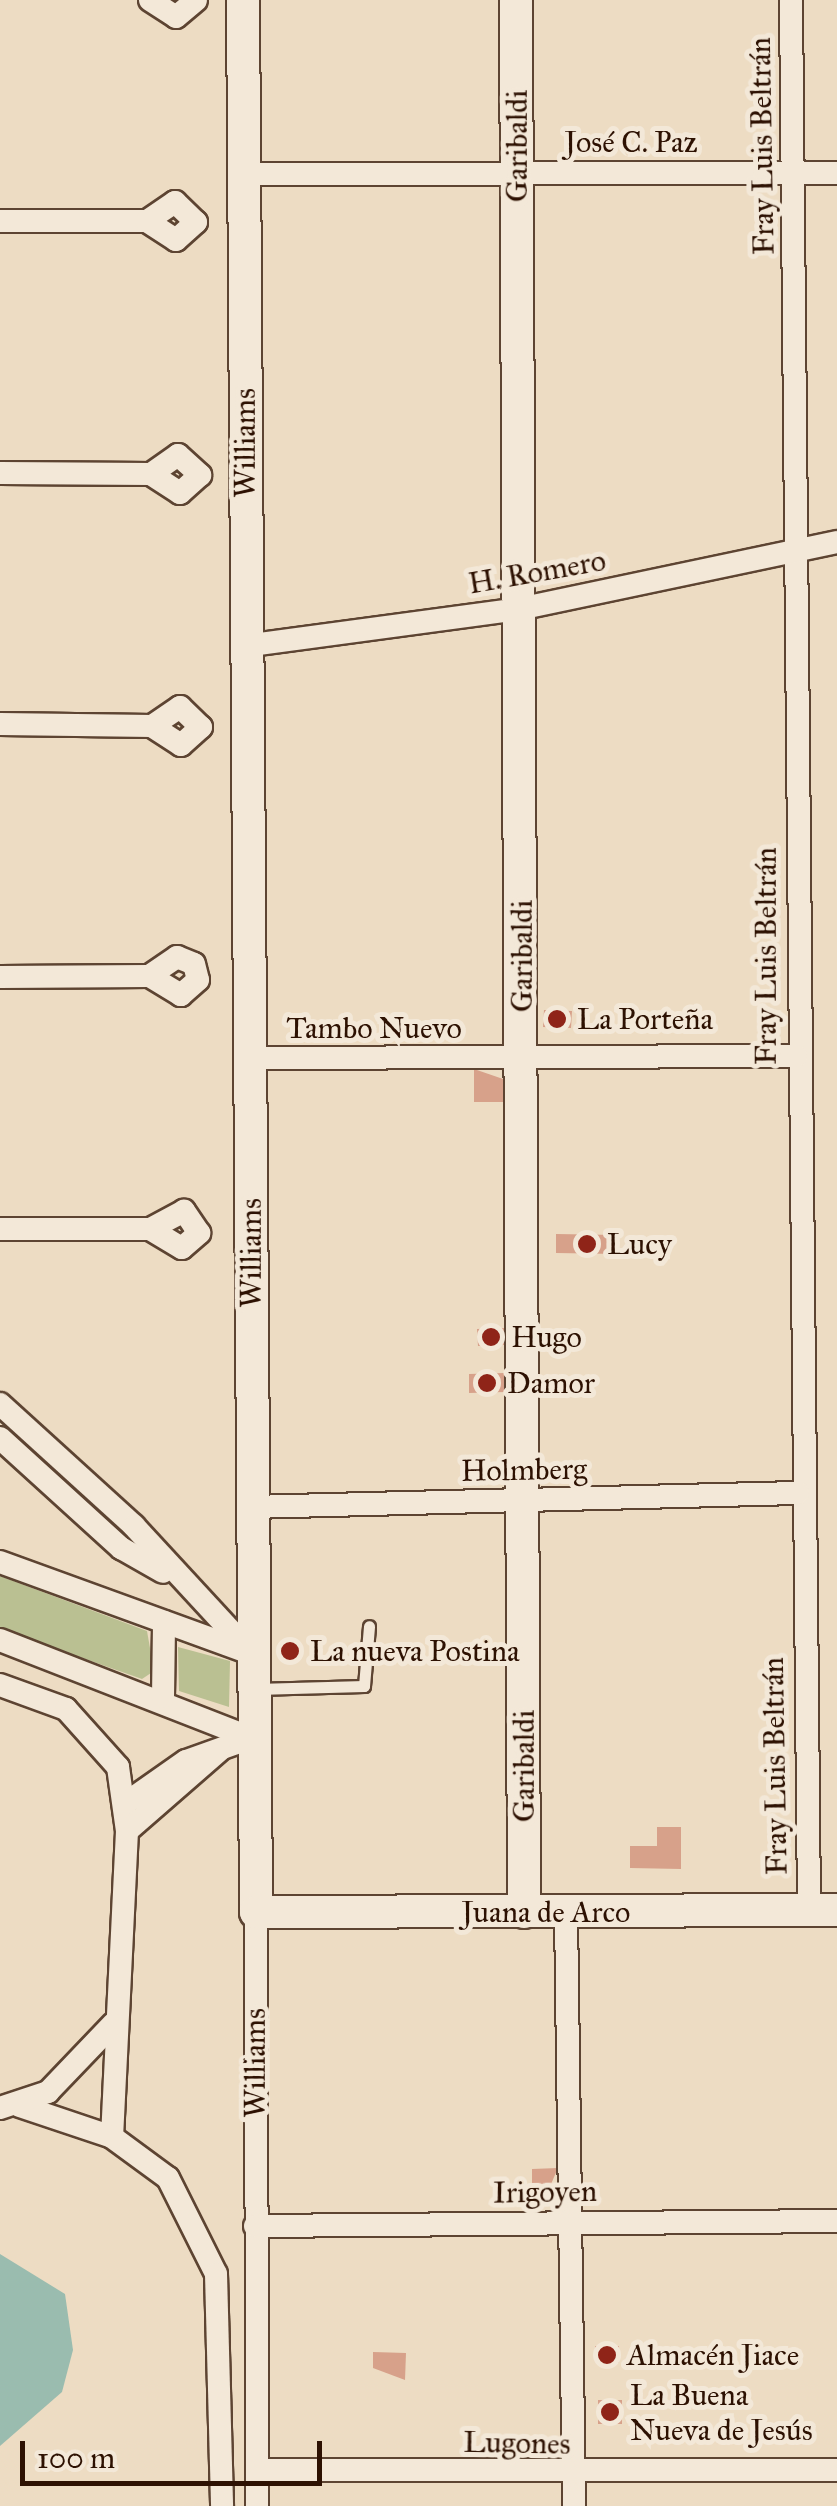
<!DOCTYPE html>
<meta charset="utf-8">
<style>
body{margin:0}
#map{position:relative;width:837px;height:2506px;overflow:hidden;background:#eddcc3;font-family:"IM FELL Great Primer",serif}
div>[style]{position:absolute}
.green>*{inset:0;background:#bac092}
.water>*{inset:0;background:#9abcaf}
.building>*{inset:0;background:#d7a18a}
.roads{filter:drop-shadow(2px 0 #5d4432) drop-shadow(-2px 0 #5d4432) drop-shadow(0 2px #5d4432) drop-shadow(0 -2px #5d4432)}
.lane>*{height:11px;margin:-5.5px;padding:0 5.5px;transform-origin:5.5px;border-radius:5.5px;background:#f3e8d8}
.street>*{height:22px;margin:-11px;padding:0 11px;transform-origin:11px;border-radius:11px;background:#f3e8d8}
.secondary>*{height:32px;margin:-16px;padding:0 16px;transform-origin:16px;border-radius:16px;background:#f3e8d8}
.dots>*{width:28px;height:28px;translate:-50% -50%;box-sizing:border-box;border:5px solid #f3e8d8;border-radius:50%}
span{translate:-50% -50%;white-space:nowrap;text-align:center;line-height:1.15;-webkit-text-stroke:10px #f3e8d8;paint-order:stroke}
.street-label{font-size:30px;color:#2d1102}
.poi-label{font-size:30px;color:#2d1102}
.left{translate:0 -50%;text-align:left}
.scale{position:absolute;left:20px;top:2441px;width:302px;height:45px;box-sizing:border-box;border:5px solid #2d1102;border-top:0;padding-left:12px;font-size:30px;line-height:35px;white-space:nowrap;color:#2d1102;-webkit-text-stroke:8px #f3e8d8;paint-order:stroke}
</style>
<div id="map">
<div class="green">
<i style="clip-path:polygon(0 1576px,147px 1631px,154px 1671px,142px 1679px,0 1629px)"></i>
<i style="clip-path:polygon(178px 1647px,230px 1661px,229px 1707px,179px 1691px)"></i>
</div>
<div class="water">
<i style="clip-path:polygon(0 2254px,65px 2294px,73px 2350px,62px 2392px,0 2446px)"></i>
</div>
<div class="building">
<i style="clip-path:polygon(544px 1010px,572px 1011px,571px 1028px,543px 1027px)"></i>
<i style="clip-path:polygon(474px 1069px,506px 1080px,506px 1102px,474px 1102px)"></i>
<i style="clip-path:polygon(556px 1234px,617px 1235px,617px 1254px,556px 1253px)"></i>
<i style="clip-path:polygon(504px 1328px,504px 1345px,478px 1346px,477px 1329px)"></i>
<i style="clip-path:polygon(504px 1373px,504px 1392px,469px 1393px,469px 1374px)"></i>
<i style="clip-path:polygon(657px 1827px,681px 1827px,681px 1869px,630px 1868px,630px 1846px,657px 1846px)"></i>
<i style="clip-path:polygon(558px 2168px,548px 2191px,532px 2192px,532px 2169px)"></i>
<i style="clip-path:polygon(595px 2346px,619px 2346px,619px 2363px,596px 2363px)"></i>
<i style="clip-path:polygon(373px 2352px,406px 2353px,405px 2380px,373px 2368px)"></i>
<i style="clip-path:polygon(598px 2400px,622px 2400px,622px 2424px,598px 2424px)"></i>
</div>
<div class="roads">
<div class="lane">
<i style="left:256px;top:1689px;width:108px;rotate:-1.6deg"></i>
<i style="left:364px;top:1686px;width:60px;rotate:-85.2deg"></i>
</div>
<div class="street">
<i style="left:150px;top:0;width:31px;rotate:33deg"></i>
<i style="left:176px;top:17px;width:26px;rotate:-40deg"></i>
<i style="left:791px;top:0;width:1911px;rotate:89.46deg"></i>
<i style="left:244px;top:174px;width:593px;rotate:-0.1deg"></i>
<i style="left:0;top:221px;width:147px"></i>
<i style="left:147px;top:221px;width:34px;rotate:-34deg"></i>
<i style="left:175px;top:202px;width:29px;rotate:44deg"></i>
<i style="left:196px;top:222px;width:27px;rotate:138deg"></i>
<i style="left:176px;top:240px;width:35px;rotate:-147deg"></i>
<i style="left:0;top:473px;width:151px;rotate:0.4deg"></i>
<i style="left:151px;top:474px;width:33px;rotate:-35deg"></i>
<i style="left:178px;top:455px;width:30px;rotate:42deg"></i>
<i style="left:200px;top:475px;width:27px;rotate:138deg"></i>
<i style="left:180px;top:493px;width:35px;rotate:-147deg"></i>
<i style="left:245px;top:646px;width:276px;rotate:-7.7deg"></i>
<i style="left:519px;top:609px;width:325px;rotate:-11.9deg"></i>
<i style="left:0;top:724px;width:152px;rotate:0.8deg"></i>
<i style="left:152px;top:726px;width:34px;rotate:-34deg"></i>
<i style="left:180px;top:707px;width:29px;rotate:44deg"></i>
<i style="left:201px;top:727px;width:27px;rotate:138deg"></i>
<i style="left:181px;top:745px;width:35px;rotate:-147deg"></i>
<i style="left:0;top:977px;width:149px;rotate:-0.4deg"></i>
<i style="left:149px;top:976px;width:34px;rotate:-34deg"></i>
<i style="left:177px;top:957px;width:18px;rotate:22deg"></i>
<i style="left:194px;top:964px;width:16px;rotate:76deg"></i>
<i style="left:198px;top:980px;width:23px;rotate:139deg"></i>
<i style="left:181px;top:995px;width:37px;rotate:-149deg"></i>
<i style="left:252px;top:1058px;width:544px;rotate:-0.21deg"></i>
<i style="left:0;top:1229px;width:150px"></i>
<i style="left:150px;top:1229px;width:37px;rotate:31deg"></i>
<i style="left:182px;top:1248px;width:23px;rotate:-41deg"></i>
<i style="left:199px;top:1233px;width:27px;rotate:-124deg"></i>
<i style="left:184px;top:1211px;width:38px;rotate:152deg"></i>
<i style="left:0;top:1404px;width:181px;rotate:42.3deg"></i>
<i style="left:134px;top:1526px;width:174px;rotate:47.3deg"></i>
<i style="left:0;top:1438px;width:164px;rotate:42.3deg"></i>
<i style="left:121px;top:1548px;width:48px;rotate:29.7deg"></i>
<i style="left:251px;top:1507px;width:547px;rotate:-1.47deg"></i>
<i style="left:0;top:1562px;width:260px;rotate:20deg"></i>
<i style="left:0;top:1640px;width:269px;rotate:21.3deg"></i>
<i style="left:0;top:1685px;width:70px;rotate:20deg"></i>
<i style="left:66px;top:1709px;width:78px;rotate:48.1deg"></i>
<i style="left:118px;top:1767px;width:65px;rotate:82deg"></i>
<i style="left:127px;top:1831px;width:306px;rotate:92.8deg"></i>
<i style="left:112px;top:2137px;width:69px;rotate:36.2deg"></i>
<i style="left:168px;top:2178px;width:107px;rotate:63.4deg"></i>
<i style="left:216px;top:2274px;width:232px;rotate:88.5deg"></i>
<i style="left:163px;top:1697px;width:75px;rotate:-89.2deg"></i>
<i style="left:126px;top:1803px;width:73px;rotate:-35deg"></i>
<i style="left:186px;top:1761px;width:69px;rotate:-19.5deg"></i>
<i style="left:127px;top:1831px;width:123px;rotate:-41.1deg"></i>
<i style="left:256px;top:1912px;width:594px;rotate:89.9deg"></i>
<i style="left:566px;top:1912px;width:594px;rotate:89.23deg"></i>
<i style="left:20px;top:2106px;width:97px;rotate:18.6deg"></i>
<i style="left:0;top:2108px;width:51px;rotate:-18.4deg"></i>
<i style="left:48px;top:2092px;width:94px;rotate:-46.3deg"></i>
<i style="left:255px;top:2226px;width:582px;rotate:-0.49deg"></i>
<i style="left:257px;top:2470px;width:580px"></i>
</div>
<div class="secondary">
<i style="left:243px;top:0;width:1912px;rotate:89.61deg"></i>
<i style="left:256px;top:1912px;width:581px;rotate:-0.2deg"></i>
<i style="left:516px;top:0;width:1912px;rotate:89.76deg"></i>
</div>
</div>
<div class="dots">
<i style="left:557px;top:1019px;background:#8f2418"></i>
<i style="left:587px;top:1244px;background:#8f2418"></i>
<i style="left:491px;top:1337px;background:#8f2418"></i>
<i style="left:487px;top:1383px;background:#8f2418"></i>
<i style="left:290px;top:1651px;background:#8f2418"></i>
<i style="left:607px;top:2355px;background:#8f2418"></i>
<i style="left:610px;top:2412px;background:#8f2418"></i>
</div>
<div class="street-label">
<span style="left:631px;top:142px">José C. Paz</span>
<span style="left:517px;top:146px;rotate:-90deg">Garibaldi</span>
<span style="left:762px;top:146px;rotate:-91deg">Fray Luis Beltrán</span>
<span style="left:245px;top:443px;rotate:-90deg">Williams</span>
<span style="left:537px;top:572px;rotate:-10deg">H. Romero</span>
<span style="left:522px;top:956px;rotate:-90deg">Garibaldi</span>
<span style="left:766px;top:956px;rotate:-90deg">Fray Luis Beltrán</span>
<span style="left:374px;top:1028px">Tambo Nuevo</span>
<span style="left:251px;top:1253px;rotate:-90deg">Williams</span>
<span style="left:524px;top:1470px;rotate:-1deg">Holmberg</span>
<span style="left:524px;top:1766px;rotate:-90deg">Garibaldi</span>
<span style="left:775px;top:1766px;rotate:-91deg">Fray Luis Beltrán</span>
<span style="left:546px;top:1912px">Juana de Arco</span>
<span style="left:255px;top:2063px;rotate:-90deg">Williams</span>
<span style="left:545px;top:2192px;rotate:-1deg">Irigoyen</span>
<span style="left:517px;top:2443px;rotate:1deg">Lugones</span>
</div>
<div class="poi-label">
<span class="left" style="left:577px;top:1019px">La Porteña</span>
<span class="left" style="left:607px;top:1244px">Lucy</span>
<span class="left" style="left:511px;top:1337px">Hugo</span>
<span class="left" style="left:507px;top:1383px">Damor</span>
<span class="left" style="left:310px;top:1651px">La nueva Postina</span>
<span class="left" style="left:627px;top:2355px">Almacén Jiace</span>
<span class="left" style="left:630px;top:2412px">La Buena<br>Nueva de Jesús</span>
</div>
<div class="scale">100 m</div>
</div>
